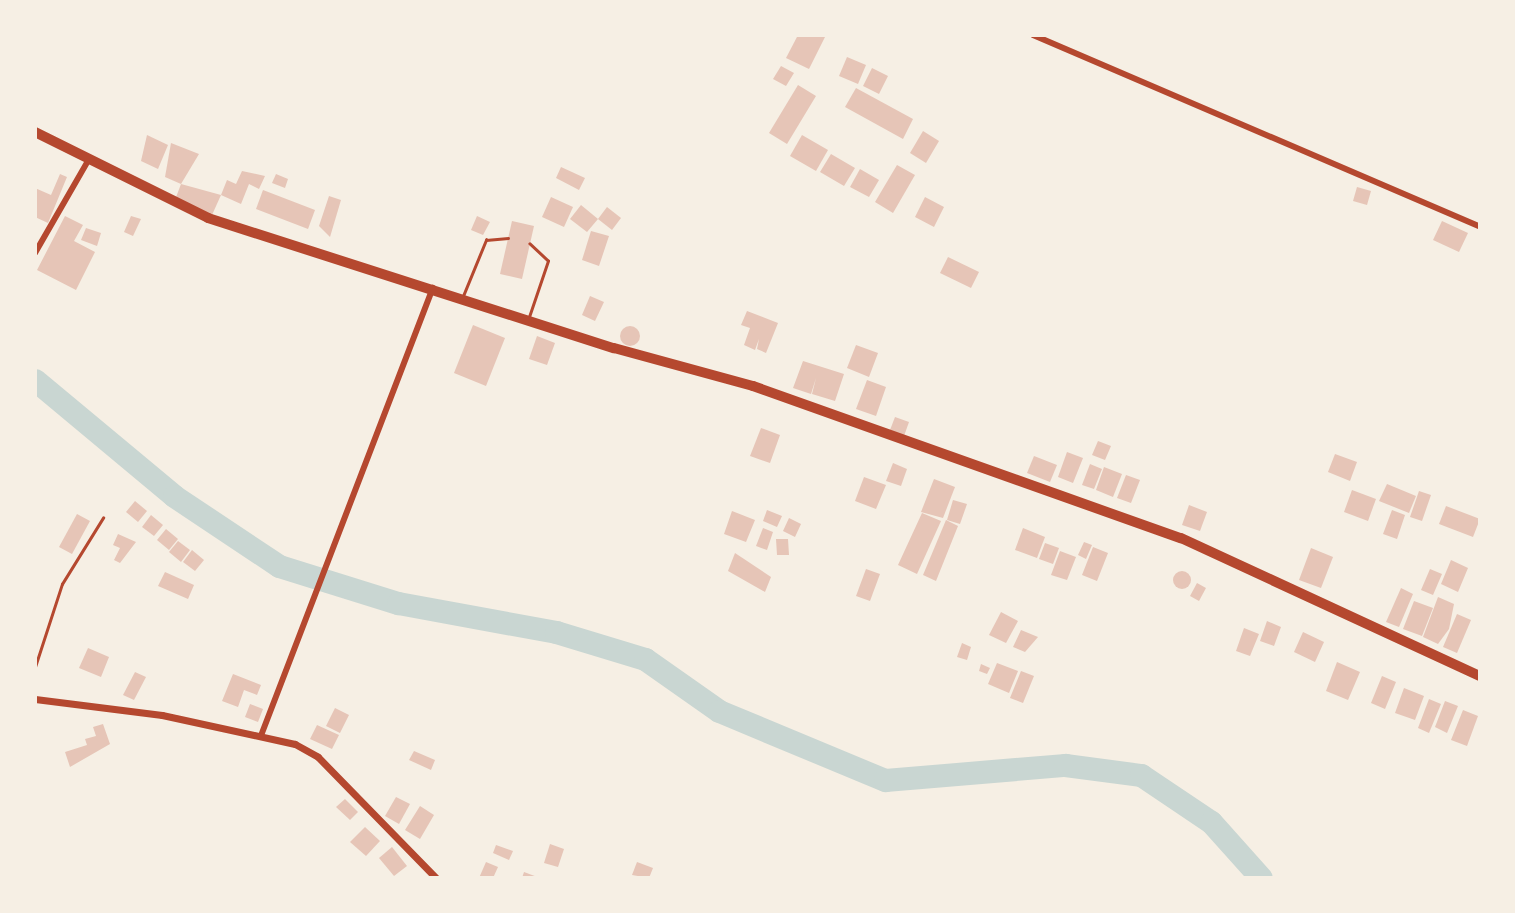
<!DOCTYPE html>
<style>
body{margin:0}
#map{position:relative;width:1515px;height:913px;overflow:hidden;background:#f6efe4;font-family:"PT Sans",sans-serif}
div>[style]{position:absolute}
.river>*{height:23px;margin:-11.5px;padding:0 11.5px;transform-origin:11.5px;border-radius:11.5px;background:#c9d6d2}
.building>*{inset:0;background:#e6c5b7}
.round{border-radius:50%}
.service>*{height:2.5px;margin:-1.25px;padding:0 1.25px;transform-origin:1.25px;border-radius:1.25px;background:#b5482f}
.minor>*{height:6px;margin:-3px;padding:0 3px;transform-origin:3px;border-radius:3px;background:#b5482f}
.tertiary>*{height:7px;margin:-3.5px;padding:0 3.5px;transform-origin:3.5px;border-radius:3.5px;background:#b5482f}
.trunk>*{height:10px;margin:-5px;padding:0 5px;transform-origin:5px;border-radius:5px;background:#b5482f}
span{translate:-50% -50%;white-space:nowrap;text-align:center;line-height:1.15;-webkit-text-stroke:7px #f6efe4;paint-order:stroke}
.frame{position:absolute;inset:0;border:37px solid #f6efe4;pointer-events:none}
</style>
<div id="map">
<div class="river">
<i style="left:35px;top:380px;width:181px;rotate:39.8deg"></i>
<i style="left:174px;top:496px;width:126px;rotate:33.7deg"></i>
<i style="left:279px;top:566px;width:125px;rotate:17.3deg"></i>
<i style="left:398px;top:603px;width:161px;rotate:10.4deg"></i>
<i style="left:556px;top:632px;width:93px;rotate:16.9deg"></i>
<i style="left:645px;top:659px;width:90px;rotate:35.1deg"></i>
<i style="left:719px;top:711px;width:180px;rotate:22.6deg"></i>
<i style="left:885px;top:780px;width:181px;rotate:-4.8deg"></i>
<i style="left:1065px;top:765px;width:77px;rotate:7.5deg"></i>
<i style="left:1141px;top:775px;width:84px;rotate:33.9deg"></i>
<i style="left:1211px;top:822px;width:75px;rotate:48.2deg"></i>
</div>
<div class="building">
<i style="clip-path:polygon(798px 35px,826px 35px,809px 69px,786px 58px)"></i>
<i style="clip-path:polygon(847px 57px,866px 65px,858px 84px,839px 76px)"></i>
<i style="clip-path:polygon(781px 66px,794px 73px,786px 86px,773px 79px)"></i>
<i style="clip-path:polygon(872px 68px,888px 76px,879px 94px,863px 86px)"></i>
<i style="clip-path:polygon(798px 85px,816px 96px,787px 144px,769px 133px)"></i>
<i style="clip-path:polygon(856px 88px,913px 119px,903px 139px,845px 107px)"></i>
<i style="clip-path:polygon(923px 131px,939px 141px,926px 163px,910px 153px)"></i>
<i style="clip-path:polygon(147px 135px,168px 145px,158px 169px,141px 161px)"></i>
<i style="clip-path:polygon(802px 135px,828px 150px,816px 171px,790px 156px)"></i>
<i style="clip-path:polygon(171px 143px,199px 154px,181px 184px,165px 177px)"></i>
<i style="clip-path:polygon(831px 154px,855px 168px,844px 186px,820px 172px)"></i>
<i style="clip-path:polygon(897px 165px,915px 175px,893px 213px,875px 202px)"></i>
<i style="clip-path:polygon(561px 167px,585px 178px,579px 190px,556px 178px)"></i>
<i style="clip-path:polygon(860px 169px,879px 180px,869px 197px,850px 187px)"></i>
<i style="clip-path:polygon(242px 171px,265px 176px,259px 189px,249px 184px,241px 204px,221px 195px,227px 180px,236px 184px)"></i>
<i style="clip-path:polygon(60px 174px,67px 177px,48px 223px,35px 217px,35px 188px,51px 195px)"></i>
<i style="clip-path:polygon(276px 174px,288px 179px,285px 188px,272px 183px)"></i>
<i style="clip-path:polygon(181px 184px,221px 195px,212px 215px,175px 200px)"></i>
<i style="clip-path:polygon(1357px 187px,1371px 191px,1367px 205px,1353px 201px)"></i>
<i style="clip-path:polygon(263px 190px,315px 210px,308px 229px,256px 209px)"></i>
<i style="clip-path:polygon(329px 196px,341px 200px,330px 237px,319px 226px)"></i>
<i style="clip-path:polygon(551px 197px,573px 207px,564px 227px,542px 217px)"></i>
<i style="clip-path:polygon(925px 197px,944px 207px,934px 227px,915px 217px)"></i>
<i style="clip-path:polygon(581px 205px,598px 219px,587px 232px,570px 219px)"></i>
<i style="clip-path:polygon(607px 207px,621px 218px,612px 230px,598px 219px)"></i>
<i style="clip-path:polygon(65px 216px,83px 225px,74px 241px,95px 252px,76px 290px,37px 270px)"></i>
<i style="clip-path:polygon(131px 216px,141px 219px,133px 236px,124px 232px)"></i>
<i style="clip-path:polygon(477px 216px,490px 222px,483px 235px,471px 230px)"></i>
<i style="clip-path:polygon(512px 221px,534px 226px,522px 279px,500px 274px)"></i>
<i style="clip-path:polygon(1442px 221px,1468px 233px,1459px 252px,1433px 240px)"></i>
<i style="clip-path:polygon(86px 228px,101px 233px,97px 246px,81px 240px)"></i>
<i style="clip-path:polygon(591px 231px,609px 236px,599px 266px,582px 260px)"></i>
<i style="clip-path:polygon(948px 257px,979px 272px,971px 288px,940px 273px)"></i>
<i style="clip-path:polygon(590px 296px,604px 302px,595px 321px,582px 315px)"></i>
<i style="clip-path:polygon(747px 311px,778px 323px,766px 353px,757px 349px,759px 339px,755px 350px,744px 345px,750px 328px,741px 325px)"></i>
<i style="clip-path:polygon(473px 325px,505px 338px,486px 386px,454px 373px)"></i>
<i class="round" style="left:620px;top:326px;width:20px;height:20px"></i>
<i style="clip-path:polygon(537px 336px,555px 343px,547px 365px,529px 359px)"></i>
<i style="clip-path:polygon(856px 345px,878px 353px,869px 377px,847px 368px)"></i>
<i style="clip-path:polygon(803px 361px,844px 374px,835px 401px,812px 394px,816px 378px,811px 394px,793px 388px)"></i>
<i style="clip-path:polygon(867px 380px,886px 387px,876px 416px,856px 409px)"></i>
<i style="clip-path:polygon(895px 417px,909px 422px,904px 436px,890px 430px)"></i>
<i style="clip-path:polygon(761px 428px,780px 435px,770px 463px,750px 456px)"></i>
<i style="clip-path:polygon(1098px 441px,1111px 446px,1105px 460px,1092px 455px)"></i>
<i style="clip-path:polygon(1067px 452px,1083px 458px,1073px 483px,1058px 477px)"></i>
<i style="clip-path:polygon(1335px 454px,1357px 462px,1350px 481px,1328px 472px)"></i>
<i style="clip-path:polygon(1034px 456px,1057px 465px,1050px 482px,1027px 473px)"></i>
<i style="clip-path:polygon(893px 463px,907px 469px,901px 486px,886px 481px)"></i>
<i style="clip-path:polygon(1090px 464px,1102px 469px,1094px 489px,1082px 485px)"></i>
<i style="clip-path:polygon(1104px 467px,1122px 474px,1113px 497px,1096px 490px)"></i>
<i style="clip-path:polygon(1126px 475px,1140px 480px,1131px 503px,1117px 498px)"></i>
<i style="clip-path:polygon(864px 477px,886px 485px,876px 509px,855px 501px)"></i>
<i style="clip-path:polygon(934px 479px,955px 487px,943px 518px,921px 512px)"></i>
<i style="clip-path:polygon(1387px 484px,1416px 496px,1409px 513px,1379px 501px)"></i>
<i style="clip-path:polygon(1352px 490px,1376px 499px,1368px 521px,1344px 512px)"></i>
<i style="clip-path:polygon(1419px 491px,1431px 495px,1422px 521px,1410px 517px)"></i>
<i style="clip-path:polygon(953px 500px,967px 504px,960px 524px,947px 520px)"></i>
<i style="clip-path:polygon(135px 501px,147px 511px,138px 522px,126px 512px)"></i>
<i style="clip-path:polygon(1189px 505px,1207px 512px,1200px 531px,1182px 525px)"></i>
<i style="clip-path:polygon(1446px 506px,1480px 519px,1473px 537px,1439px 524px)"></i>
<i style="clip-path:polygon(767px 510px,782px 516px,777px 527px,763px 521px)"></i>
<i style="clip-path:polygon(1392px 510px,1405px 515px,1397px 539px,1383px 534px)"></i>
<i style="clip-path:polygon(732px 511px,755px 520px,746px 542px,724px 534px)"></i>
<i style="clip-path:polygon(922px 513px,941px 521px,917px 574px,898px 565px)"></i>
<i style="clip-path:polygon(77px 514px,90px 521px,72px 554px,59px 547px)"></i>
<i style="clip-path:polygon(151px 515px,163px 525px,154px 536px,142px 527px)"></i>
<i style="clip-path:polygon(789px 518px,801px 524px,795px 537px,783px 531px)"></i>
<i style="clip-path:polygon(946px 520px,958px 526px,936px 581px,923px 575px)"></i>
<i style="clip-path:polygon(763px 528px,773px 532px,767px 550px,756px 546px)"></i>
<i style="clip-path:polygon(1023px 528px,1045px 537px,1037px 558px,1015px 550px)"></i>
<i style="clip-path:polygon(166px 529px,178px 539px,169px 550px,157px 540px)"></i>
<i style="clip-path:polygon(118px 534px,136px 542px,120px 563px,114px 560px,120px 548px,113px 545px)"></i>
<i style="clip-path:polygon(776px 539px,788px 539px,789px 555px,777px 555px)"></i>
<i style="clip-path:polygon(178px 541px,190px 550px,181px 562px,169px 552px)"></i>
<i style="clip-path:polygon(1084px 542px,1092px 545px,1086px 559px,1078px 555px)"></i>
<i style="clip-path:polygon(1045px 543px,1059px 548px,1053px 564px,1039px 559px)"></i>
<i style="clip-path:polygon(1093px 547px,1108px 553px,1097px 581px,1082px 575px)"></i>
<i style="clip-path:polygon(1311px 548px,1333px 557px,1321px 588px,1299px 580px)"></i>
<i style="clip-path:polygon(192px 550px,204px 560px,195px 571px,183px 562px)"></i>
<i style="clip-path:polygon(1060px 551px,1076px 557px,1067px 580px,1051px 575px)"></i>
<i style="clip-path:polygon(735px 553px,771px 577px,765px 592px,728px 571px)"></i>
<i style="clip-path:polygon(1451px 560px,1468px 568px,1458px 592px,1441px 584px)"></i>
<i style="clip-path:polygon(866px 569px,880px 574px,870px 601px,856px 596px)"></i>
<i style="clip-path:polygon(1430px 569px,1442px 574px,1433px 595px,1421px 590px)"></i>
<i class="round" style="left:1173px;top:571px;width:18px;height:18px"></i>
<i style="clip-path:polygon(165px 572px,194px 585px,188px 599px,158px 586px)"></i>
<i style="clip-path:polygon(1197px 583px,1206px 588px,1199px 601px,1190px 596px)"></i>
<i style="clip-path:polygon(1401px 588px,1413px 594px,1399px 627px,1386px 622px)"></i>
<i style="clip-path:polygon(1438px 597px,1454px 604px,1449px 629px,1438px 644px,1423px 637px)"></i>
<i style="clip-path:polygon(1414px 601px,1433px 608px,1422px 636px,1403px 629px)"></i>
<i style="clip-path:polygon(1001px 612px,1018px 621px,1006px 643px,989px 635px)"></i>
<i style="clip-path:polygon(1457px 614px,1471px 620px,1457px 653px,1443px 647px)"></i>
<i style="clip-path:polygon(1267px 621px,1281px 627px,1274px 646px,1260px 641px)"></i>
<i style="clip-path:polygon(1244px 628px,1259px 634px,1250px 656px,1236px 651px)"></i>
<i style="clip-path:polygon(1021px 630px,1038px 637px,1025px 652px,1013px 647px)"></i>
<i style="clip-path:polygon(1303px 632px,1324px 642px,1315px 662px,1294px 652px)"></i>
<i style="clip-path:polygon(962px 643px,971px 647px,967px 660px,957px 657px)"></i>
<i style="clip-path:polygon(88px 648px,109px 657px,101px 677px,79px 668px)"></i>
<i style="clip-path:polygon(1337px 662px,1360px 672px,1348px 700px,1326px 691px)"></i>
<i style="clip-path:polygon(997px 663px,1018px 671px,1009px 693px,988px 684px)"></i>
<i style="clip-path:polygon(981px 664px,990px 668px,987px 674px,979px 671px)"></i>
<i style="clip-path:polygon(1021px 671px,1034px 676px,1023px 703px,1010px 698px)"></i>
<i style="clip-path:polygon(135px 672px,146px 677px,134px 700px,123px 695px)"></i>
<i style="clip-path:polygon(233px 674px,261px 685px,257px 695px,244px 690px,238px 707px,222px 701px)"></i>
<i style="clip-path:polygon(1382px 676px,1396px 682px,1385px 709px,1371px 703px)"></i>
<i style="clip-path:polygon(1404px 688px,1424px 696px,1415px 720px,1395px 713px)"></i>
<i style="clip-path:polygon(1429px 699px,1441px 704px,1429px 733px,1418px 728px)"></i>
<i style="clip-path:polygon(1445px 701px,1458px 706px,1447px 733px,1435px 727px)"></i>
<i style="clip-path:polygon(250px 704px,263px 709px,258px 722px,245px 717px)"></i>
<i style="clip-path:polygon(335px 708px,349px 715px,340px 733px,326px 726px)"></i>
<i style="clip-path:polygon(1463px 710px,1478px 716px,1467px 746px,1451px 740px)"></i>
<i style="clip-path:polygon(103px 724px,110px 744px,70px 767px,65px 752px,87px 745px,85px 739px,96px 736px,93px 727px)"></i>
<i style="clip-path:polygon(317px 725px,339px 735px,332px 749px,310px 739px)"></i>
<i style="clip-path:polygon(414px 751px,435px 760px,431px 770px,409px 760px)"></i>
<i style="clip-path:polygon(396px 797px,410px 804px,399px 824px,385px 816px)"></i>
<i style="clip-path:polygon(345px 799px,358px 812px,350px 820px,336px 807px)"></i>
<i style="clip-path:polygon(420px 806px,434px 815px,420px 839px,405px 830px)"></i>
<i style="clip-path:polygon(365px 827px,380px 841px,366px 856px,350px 842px)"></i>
<i style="clip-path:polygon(550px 844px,564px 849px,558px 867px,544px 863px)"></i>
<i style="clip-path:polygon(496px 845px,513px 851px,509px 860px,493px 853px)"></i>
<i style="clip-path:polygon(392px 847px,407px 866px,394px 876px,379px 858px)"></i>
<i style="clip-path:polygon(486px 862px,498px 867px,493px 878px,479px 878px)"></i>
<i style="clip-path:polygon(637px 862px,653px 868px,649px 878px,632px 875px)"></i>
<i style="clip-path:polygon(524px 872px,540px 878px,522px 878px)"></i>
</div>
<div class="service">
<i style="left:463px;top:296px;width:61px;rotate:-67.7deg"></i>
<i style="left:486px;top:240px;width:22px;rotate:-5deg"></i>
<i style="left:529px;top:317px;width:59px;rotate:-71.3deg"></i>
<i style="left:548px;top:261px;width:25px;rotate:-137deg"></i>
<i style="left:35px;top:667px;width:87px;rotate:-72deg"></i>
<i style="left:62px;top:584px;width:78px;rotate:-58.2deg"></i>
</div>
<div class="minor">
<i style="left:1033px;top:35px;width:486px;rotate:23.2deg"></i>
<i style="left:35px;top:253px;width:108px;rotate:-60.1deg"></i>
<i style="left:262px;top:733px;width:477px;rotate:-69deg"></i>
</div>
<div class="tertiary">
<i style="left:35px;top:699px;width:128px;rotate:7.2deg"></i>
<i style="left:162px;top:715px;width:136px;rotate:12.3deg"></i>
<i style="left:295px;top:744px;width:26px;rotate:29deg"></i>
<i style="left:318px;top:757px;width:169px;rotate:45.7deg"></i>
</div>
<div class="trunk">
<i style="left:35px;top:132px;width:193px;rotate:26.4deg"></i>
<i style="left:208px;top:218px;width:426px;rotate:17.8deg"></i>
<i style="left:614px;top:348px;width:144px;rotate:15.3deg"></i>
<i style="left:753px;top:386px;width:454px;rotate:19.6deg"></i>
<i style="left:1181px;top:538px;width:329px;rotate:24.8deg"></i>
</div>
<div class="frame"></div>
</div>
